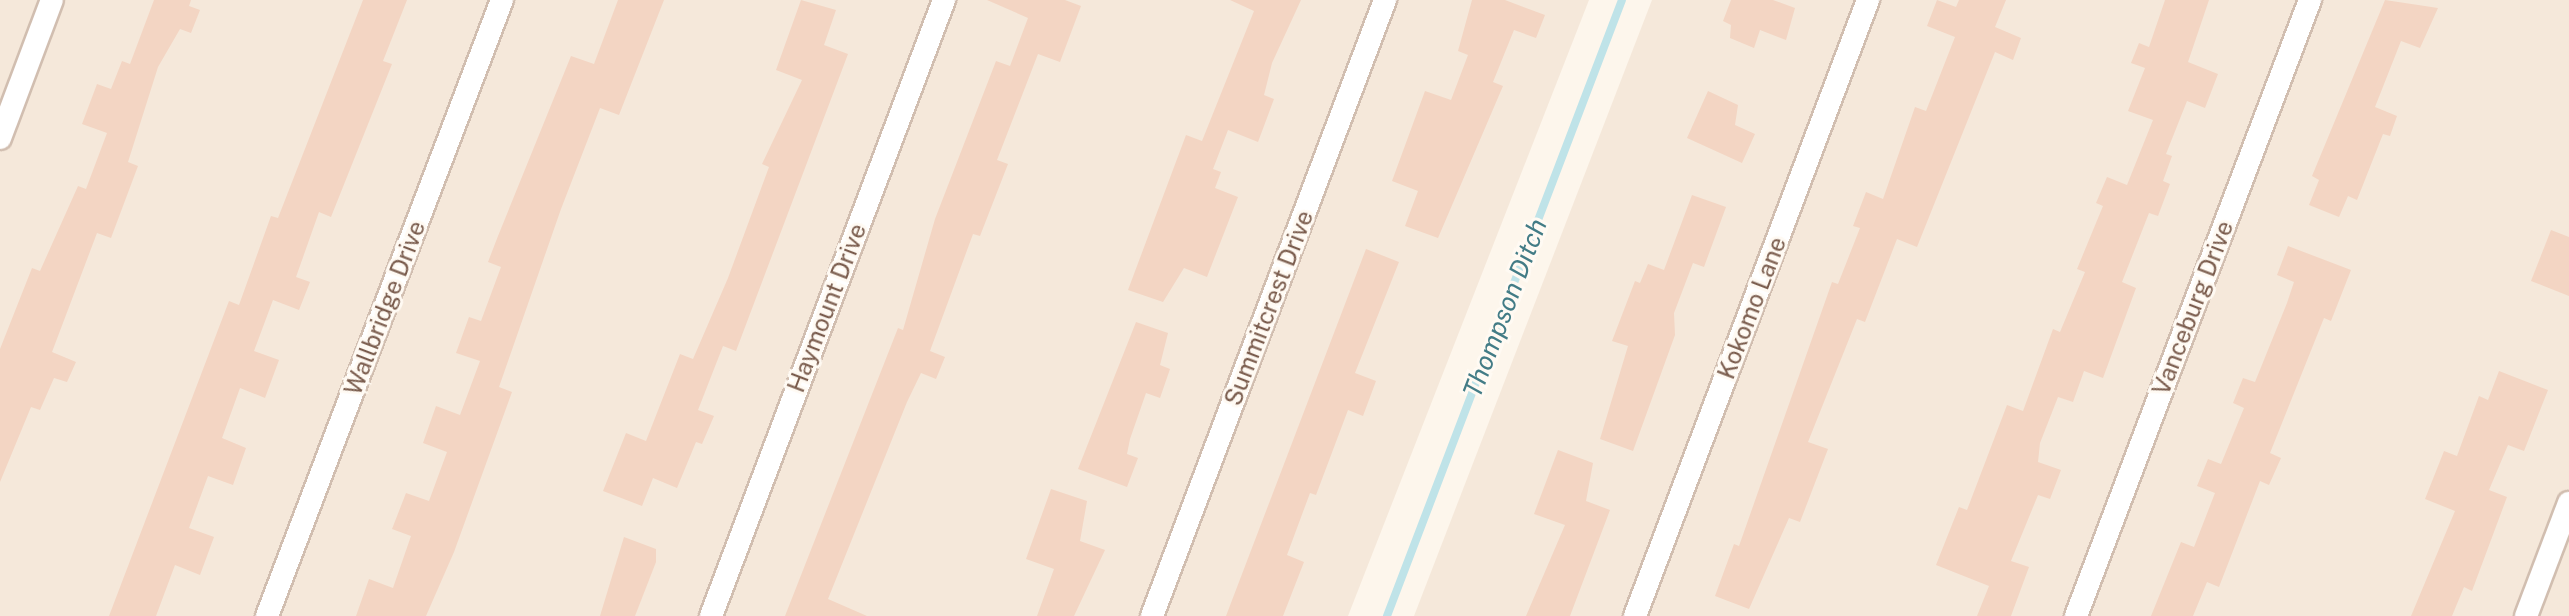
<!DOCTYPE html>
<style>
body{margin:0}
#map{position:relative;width:2569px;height:616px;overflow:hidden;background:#fdf6ec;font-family:"Public Sans",sans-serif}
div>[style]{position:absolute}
.residential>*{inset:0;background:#f5e8da}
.stream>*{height:8px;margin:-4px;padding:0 4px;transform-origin:4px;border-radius:4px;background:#bfe3e8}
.building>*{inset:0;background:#f3d5c3}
.roads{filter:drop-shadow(2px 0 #d1beb0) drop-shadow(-2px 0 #d1beb0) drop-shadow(0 2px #d1beb0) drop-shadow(0 -2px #d1beb0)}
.street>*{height:22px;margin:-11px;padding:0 11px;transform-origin:11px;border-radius:11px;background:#fff}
span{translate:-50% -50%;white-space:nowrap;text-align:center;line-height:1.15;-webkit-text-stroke:6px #fffaf3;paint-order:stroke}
.street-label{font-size:24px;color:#7a5c4d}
.water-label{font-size:26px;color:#437c86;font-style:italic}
</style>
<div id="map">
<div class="residential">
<i style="clip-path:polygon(0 0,1589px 0,1348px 616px,0 616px)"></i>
<i style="clip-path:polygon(1652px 0,2569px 0,2569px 616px,1414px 616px)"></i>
</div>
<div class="stream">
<i style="left:1387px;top:616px;width:659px;rotate:-69.12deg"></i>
</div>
<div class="building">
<i style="clip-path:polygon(154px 0,191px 0,189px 6px,200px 10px,191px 33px,180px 29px,158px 67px,128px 162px,138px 166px,111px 238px,97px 233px,52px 352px,76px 362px,67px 382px,54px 378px,40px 410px,31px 407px,0 482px,0 349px,32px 268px,40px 271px,78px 186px,86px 189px,107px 133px,82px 124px,97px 84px,111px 89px,122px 61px,130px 64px)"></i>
<i style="clip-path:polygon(363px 0,407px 0,383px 61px,392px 64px,331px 217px,319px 212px,296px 277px,310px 282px,299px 310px,273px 300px,254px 351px,279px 360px,265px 398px,240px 388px,222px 438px,246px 448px,233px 485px,208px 476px,189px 528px,214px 537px,200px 575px,175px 565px,156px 616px,109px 616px,229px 301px,239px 305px,271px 216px,278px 218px)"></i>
<i style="clip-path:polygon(618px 0,664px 0,619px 115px,600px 108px,561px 209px,499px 387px,512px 392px,454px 552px,426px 616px,356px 616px,369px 579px,393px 588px,411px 536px,392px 529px,406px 493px,429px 501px,447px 452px,423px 443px,436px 406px,460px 415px,480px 361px,456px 353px,469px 317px,481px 321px,501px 267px,488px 262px,498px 236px,571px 56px,594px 64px)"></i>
<i style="clip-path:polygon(801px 0,836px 10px,824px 45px,848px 54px,736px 351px,723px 346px,698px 410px,714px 416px,702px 444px,696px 442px,677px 488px,653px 478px,642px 506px,603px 491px,626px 433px,646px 441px,680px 354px,693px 359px,728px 278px,769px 167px,762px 164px,802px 80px,776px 70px)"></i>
<i style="clip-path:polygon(987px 0,1065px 0,1081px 6px,1060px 62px,1038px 54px,997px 160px,1008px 164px,980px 236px,973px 234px,930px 351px,945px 357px,936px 379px,921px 373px,907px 402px,828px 599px,867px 616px,785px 616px,898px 328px,903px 330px,935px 219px,996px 61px,1010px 66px,1028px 18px)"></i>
<i style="clip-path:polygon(1230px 0,1301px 0,1272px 63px,1264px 95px,1274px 99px,1258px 142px,1228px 130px,1213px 169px,1221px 172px,1215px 188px,1238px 197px,1207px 277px,1184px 268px,1163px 302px,1128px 290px,1186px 135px,1202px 141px,1254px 11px)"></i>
<i style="clip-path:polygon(1472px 0,1505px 0,1545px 15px,1536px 38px,1514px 30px,1493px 82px,1503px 86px,1438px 238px,1405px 226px,1418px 191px,1392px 181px,1425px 91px,1451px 100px,1468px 55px,1458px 51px)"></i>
<i style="clip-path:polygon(1731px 0,1773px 0,1795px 8px,1786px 40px,1760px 30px,1754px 48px,1730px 38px,1731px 25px,1723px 21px)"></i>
<i style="clip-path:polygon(1937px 0,1956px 7px,1959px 0,2006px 0,1995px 27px,2021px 38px,2013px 60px,1995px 52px,1917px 247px,1897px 239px,1865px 322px,1857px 319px,1808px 442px,1828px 449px,1800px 522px,1789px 518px,1749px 609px,1715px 596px,1734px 544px,1739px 546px,1832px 282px,1838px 284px,1860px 228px,1853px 226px,1866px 192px,1883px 199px,1915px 107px,1926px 111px,1955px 37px,1927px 26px)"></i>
<i style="clip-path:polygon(2165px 0,2209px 0,2188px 62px,2218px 74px,2205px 108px,2187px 101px,2166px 154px,2172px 156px,2163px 181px,2170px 184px,2158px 216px,2149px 213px,2122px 282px,2136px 288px,2103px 378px,2084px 371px,2073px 402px,2058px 397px,2040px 443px,2038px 462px,2061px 470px,2050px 499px,2038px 495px,2011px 561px,2029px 567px,2011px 616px,1977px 616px,1989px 586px,1936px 565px,1959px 507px,1967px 510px,2007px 405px,2023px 411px,2053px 329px,2060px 332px,2085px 272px,2077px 269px,2103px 206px,2096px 203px,2107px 177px,2127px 185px,2153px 120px,2128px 111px,2145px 68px,2131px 63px,2139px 43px,2149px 47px)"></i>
<i style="clip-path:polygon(2385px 0,2438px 8px,2420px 48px,2401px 41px,2375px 107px,2397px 116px,2390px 136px,2383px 134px,2357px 200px,2348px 196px,2339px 217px,2309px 205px,2319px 180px,2312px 176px)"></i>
<i style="clip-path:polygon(1708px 91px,1738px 105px,1735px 125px,1755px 134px,1742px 163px,1687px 138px)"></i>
<i style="clip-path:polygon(1692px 195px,1726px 207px,1704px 267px,1693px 263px,1674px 313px,1675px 335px,1633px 451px,1600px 439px,1628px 346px,1612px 341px,1635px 281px,1640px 283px,1648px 264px,1664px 270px)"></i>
<i style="clip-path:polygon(2551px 230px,2569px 237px,2569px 296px,2531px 281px)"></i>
<i style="clip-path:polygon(2288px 246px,2351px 270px,2331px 321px,2324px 318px,2270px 453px,2281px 458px,2269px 485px,2260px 481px,2219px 587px,2207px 582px,2193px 616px,2151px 616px,2181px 542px,2194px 547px,2215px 493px,2197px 486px,2208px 459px,2221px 464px,2244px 408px,2233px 403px,2243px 378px,2255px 382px,2287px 303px,2294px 282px,2277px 275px)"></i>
<i style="clip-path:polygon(1366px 249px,1399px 262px,1355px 373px,1376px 381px,1363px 416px,1348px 410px,1316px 495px,1310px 493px,1287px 555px,1304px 562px,1283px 616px,1226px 616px)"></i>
<i style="clip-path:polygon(1136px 322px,1168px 333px,1160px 365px,1170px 369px,1160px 398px,1146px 393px,1130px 439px,1127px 454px,1138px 458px,1127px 487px,1078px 469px)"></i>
<i style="clip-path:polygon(2499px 371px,2548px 390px,2524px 451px,2508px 445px,2489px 490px,2507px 497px,2472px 591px,2464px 587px,2452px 616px,2411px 616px,2455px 511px,2425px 499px,2444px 451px,2457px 456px,2479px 396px,2488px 400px)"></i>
<i style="clip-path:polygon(1558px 450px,1593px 463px,1586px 501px,1610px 510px,1570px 616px,1526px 616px,1565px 525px,1534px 514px)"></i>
<i style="clip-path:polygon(1051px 489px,1087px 501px,1080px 541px,1105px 550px,1074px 616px,1037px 616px,1054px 569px,1026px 559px)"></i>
<i style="clip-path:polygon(624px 537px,656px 549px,656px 562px,635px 616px,600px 616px)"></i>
</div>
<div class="roads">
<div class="street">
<i style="left:0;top:138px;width:147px;rotate:-69.4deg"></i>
<i style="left:267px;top:616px;width:659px;rotate:-69.12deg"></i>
<i style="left:711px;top:616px;width:659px;rotate:-69.28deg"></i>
<i style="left:1152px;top:616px;width:659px;rotate:-69.28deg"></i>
<i style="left:1635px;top:616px;width:659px;rotate:-69.28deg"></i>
<i style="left:2076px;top:616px;width:659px;rotate:-69.2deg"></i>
<i style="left:2526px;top:616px;width:121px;rotate:-69.2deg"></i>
</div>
</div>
<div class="street-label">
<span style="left:385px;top:308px;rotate:-69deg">Wallbridge Drive</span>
<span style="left:827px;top:308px;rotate:-69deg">Haymount Drive</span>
<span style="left:1269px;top:308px;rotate:-69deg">Summitcrest Drive</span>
<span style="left:1752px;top:308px;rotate:-69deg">Kokomo Lane</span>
<span style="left:2193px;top:308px;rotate:-69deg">Vanceburg Drive</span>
</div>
<div class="water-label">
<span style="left:1505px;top:308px;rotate:-69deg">Thompson Ditch</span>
</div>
</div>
